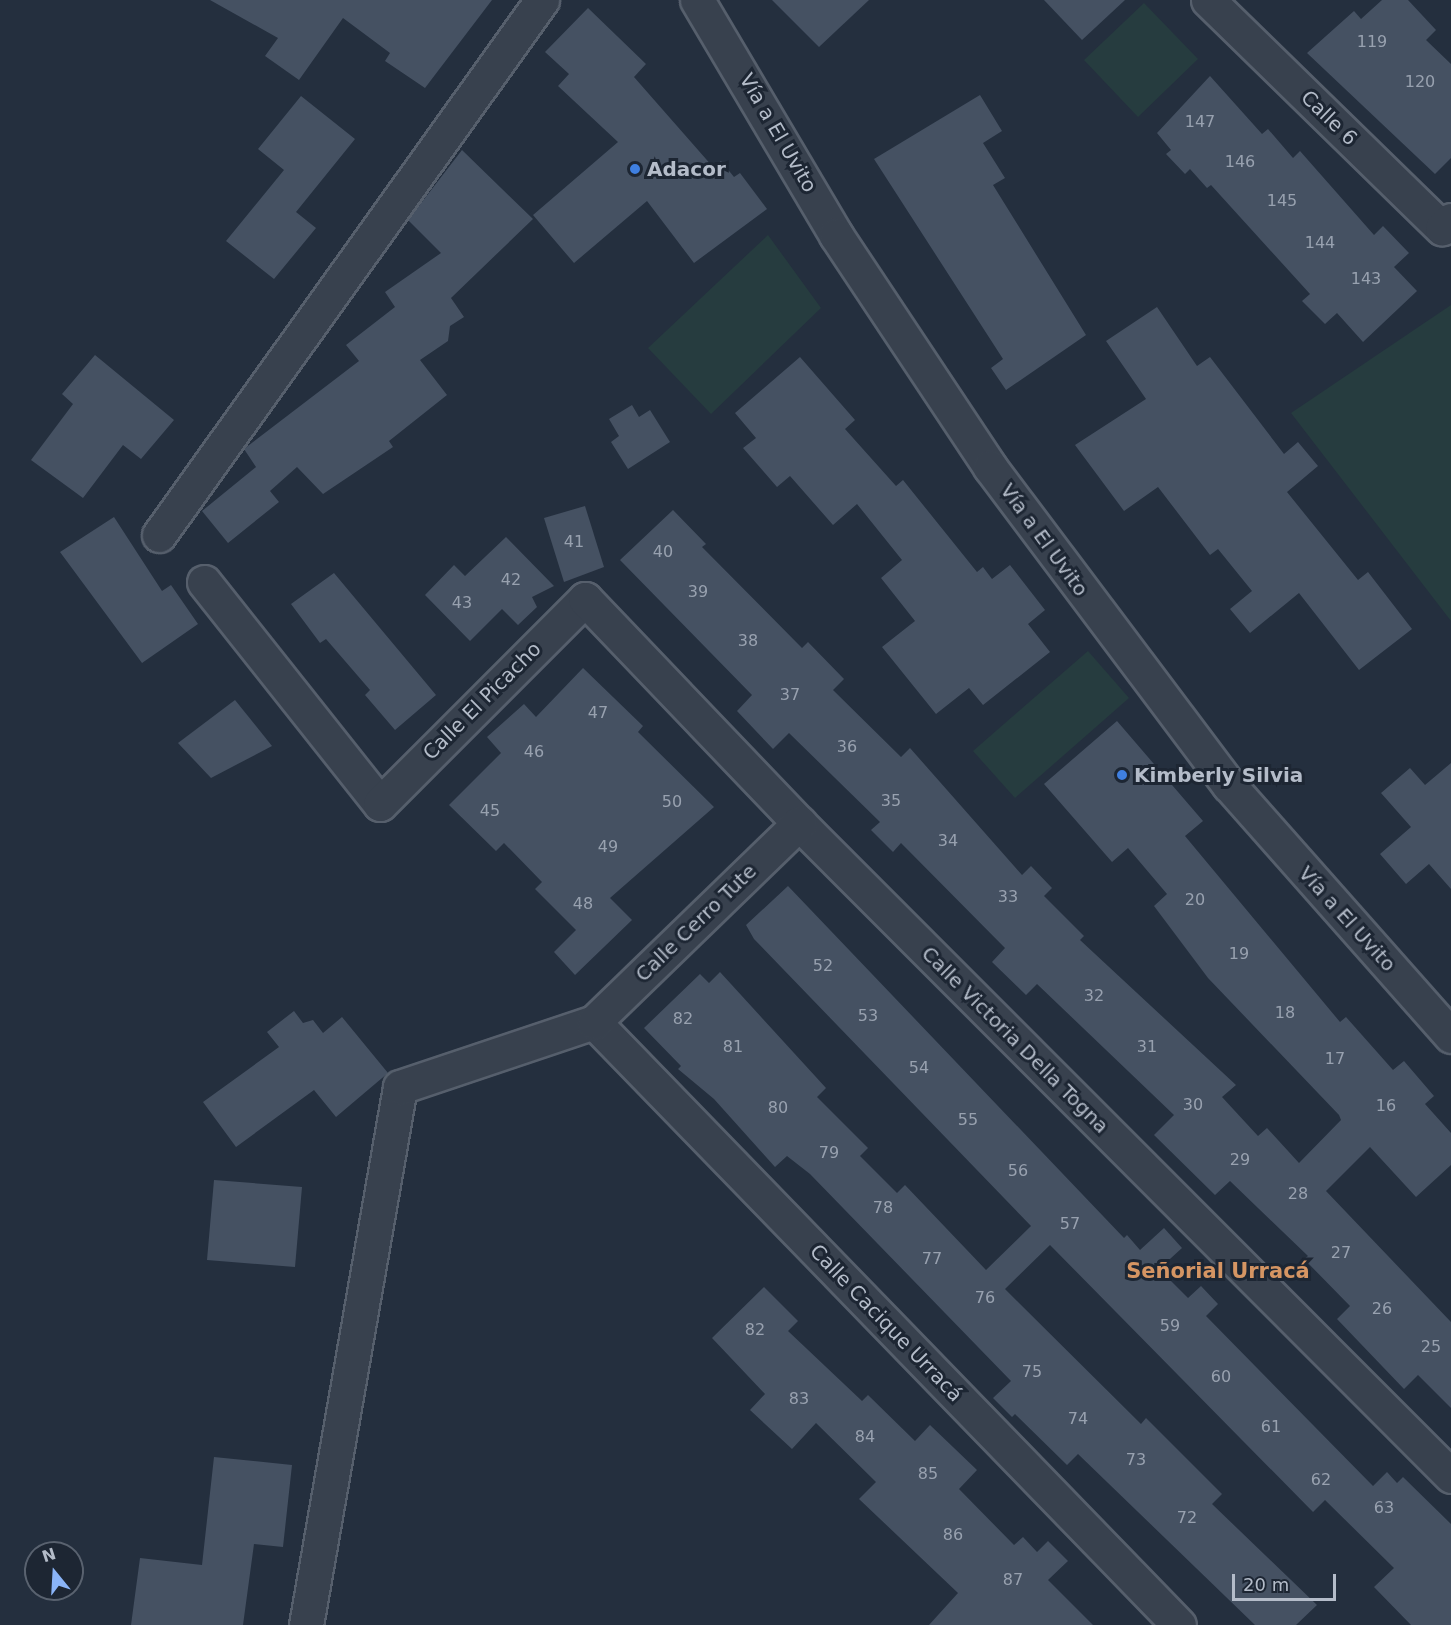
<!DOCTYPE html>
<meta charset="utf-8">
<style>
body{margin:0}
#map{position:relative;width:1451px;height:1625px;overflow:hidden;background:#242f3e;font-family:"DejaVu Sans",sans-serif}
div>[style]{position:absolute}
.green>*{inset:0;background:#263c3f}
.building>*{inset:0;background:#455162}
.roads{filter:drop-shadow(2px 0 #565f6c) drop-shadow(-2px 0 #565f6c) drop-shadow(0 2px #565f6c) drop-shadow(0 -2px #565f6c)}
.minor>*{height:33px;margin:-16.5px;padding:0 16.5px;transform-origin:16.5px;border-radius:16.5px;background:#38414e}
.tertiary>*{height:33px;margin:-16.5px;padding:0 16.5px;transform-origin:16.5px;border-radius:16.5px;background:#38414e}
.dots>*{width:16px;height:16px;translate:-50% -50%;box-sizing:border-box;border:3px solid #1d2633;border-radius:50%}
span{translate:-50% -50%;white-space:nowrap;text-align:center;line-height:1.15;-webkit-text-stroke:6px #1d2633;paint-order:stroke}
.number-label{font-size:16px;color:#98a1af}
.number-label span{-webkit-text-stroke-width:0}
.street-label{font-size:20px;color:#b4bcc9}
.poi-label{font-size:20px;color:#b4bcc9;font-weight:700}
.left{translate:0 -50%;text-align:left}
.neighbourhood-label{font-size:21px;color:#d59563;font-weight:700}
.north{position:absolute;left:24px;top:1541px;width:60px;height:60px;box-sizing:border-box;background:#1d2633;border:2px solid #59626f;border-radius:50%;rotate:342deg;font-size:16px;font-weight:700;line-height:24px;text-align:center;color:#b4bcc9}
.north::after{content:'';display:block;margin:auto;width:21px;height:27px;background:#8ab4f8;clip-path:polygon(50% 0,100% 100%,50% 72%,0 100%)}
.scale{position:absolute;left:1232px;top:1574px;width:104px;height:27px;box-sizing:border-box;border:3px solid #b4bcc9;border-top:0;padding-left:8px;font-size:18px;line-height:21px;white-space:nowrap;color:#b4bcc9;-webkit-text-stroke:4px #1d2633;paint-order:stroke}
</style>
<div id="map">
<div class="green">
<i style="clip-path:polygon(1144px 3px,1198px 59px,1138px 117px,1084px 60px)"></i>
<i style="clip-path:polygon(768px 235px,821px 308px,711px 414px,648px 348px)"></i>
<i style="clip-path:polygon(1451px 305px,1451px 621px,1291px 413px)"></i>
<i style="clip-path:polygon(1088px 651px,1129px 698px,1015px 798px,973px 751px)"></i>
</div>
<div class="building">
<i style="clip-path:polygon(210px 0,492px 0,425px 88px,385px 61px,390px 53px,343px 18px,299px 80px,265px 56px,278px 38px)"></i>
<i style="clip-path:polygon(772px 0,869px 0,819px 47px)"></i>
<i style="clip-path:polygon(1044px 0,1125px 0,1082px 40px)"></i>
<i style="clip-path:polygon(1382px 0,1408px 0,1436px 30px,1426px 40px,1451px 64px,1451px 158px,1435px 174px,1307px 53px,1354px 11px,1361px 19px)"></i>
<i style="clip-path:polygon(588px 8px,646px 64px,634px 77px,713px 167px,721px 161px,734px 177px,740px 173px,767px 209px,694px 263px,647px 201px,574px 263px,533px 215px,618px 142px,558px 86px,569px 74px,545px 52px)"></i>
<i style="clip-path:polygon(1210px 76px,1262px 134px,1268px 129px,1293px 158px,1300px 151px,1374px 235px,1383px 226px,1409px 253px,1394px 267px,1417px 291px,1363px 342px,1337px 313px,1325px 324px,1302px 301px,1310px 294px,1211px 185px,1207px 188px,1190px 169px,1185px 174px,1166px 154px,1171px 150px,1157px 133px)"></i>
<i style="clip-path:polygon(980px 95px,1002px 131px,983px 143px,1005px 178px,993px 185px,1086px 335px,1006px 390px,991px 368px,1003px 359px,874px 159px)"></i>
<i style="clip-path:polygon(301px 96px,355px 139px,296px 212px,316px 228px,274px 279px,226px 241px,284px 170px,258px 149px)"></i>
<i style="clip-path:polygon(462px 150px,533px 219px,451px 298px,464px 317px,450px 326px,448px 341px,420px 360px,447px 395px,389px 441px,393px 447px,323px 494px,297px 467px,270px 491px,279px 502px,228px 543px,202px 511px,256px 467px,244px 449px,359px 361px,346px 345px,395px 307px,385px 292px,441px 253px,408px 220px)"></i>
<i style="clip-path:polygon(1157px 307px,1197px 366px,1210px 357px,1284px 454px,1298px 442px,1318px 466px,1287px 492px,1358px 580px,1368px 572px,1412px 629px,1359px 670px,1299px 593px,1250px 633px,1230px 609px,1252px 591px,1218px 549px,1210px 555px,1158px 487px,1124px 511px,1075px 445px,1146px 399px,1106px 341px)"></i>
<i style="clip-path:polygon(95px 355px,174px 420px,141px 459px,123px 445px,83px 498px,31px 460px,73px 404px,62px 394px)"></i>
<i style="clip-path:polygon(800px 357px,855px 420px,845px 429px,896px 486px,903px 480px,977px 572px,983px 567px,992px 579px,1010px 565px,1045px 610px,1028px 624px,1050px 652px,983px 705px,969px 688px,936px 714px,882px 647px,915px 621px,881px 578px,902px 560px,857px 504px,833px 525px,790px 476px,777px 487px,743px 448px,756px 438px,735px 413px)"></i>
<i style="clip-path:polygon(632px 405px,639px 417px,650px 410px,670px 442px,628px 469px,611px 442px,619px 436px,609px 419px)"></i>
<i style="clip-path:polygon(585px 506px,604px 567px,564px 582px,544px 518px)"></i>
<i style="clip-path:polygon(673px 510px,706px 544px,702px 547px,802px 648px,808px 642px,844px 679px,833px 690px,901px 757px,910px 748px,1022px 875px,1031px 866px,1052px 888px,1044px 896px,1084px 936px,1080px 940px,1236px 1085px,1222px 1097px,1258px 1136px,1267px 1128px,1299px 1163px,1341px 1120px,1339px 1115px,1208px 978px,1154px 906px,1167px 894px,1128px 848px,1112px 862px,1044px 784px,1117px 721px,1203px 821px,1185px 836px,1340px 1022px,1346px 1017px,1393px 1070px,1404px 1061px,1434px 1096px,1425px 1104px,1451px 1133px,1451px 1165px,1416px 1197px,1370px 1147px,1326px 1191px,1451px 1322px,1451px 1408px,1418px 1375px,1404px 1389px,1337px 1319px,1350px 1306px,1304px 1259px,1308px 1256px,1230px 1181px,1215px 1195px,1154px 1135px,1174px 1115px,1037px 984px,1026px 995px,992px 962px,1005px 948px,901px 843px,893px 852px,871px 830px,880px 822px,789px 733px,773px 749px,737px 711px,752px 695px,620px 560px)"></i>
<i style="clip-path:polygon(114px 517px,162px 591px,171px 585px,198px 624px,142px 663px,60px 552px)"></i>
<i style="clip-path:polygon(506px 537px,554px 586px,532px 597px,537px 607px,518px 625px,502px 609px,470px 641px,425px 595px,454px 565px,465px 576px)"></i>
<i style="clip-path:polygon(334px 573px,436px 695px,395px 730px,365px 695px,370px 690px,326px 639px,320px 643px,291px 604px)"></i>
<i style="clip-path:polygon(583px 668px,643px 726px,638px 732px,714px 807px,610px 898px,632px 920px,575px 975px,554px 952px,576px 930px,535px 889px,542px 882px,504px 843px,496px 851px,449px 805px,501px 753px,487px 737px,524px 704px,536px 717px)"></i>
<i style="clip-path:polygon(235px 700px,272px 746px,211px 778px,178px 743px)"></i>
<i style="clip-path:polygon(1451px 763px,1451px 889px,1429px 864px,1406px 884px,1380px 854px,1411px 827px,1381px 793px,1410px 768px,1425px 785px)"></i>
<i style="clip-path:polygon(788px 886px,1124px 1238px,1127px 1235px,1140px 1250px,1164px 1228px,1182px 1248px,1159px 1269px,1188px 1298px,1201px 1286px,1218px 1304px,1206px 1316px,1373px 1486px,1387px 1472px,1397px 1483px,1403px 1477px,1451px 1524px,1451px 1625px,1411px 1625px,1374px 1587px,1394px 1568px,1325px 1500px,1313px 1512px,1050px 1245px,1005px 1289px,1141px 1424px,1146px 1418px,1222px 1494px,1212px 1504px,1317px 1605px,1296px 1625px,1255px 1625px,1078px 1454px,1067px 1465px,1015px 1414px,1012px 1417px,993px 1398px,1011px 1381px,810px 1174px,787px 1156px,775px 1167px,714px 1099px,678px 1069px,681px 1066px,644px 1028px,700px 974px,709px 983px,720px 972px,826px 1088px,817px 1097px,868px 1148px,860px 1156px,897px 1193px,905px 1185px,986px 1270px,1031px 1226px,754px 939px,746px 925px)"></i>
<i style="clip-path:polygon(294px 1011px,303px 1023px,313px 1020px,323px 1033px,342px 1017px,388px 1073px,336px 1117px,314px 1090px,236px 1147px,203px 1102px,279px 1047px,267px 1032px)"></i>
<i style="clip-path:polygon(214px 1180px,302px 1187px,295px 1267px,207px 1260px)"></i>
<i style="clip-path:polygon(764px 1287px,798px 1321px,788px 1331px,862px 1401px,868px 1395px,915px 1441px,930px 1425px,977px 1470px,959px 1489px,1014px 1545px,1023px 1537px,1037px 1552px,1048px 1541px,1068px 1561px,1048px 1580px,1093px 1625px,929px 1625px,958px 1593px,859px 1499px,876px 1482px,816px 1423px,792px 1449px,750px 1410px,765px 1394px,712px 1338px)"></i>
<i style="clip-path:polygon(214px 1457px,292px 1465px,283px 1547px,254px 1544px,243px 1625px,131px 1625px,140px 1558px,202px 1565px)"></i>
</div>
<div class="roads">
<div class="minor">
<i style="left:1208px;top:0;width:327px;rotate:44.3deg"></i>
<i style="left:1442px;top:228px;width:12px;rotate:-42deg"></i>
<i style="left:159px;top:535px;width:658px;rotate:-54.4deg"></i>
<i style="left:204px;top:582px;width:283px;rotate:51.6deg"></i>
<i style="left:380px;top:804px;width:290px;rotate:-45deg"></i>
<i style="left:585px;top:599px;width:310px;rotate:46.3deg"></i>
<i style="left:799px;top:823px;width:923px;rotate:45.04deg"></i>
<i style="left:594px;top:1022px;width:840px;rotate:45.87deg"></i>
<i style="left:306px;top:1625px;width:546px;rotate:-80.09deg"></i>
<i style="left:400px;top:1087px;width:205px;rotate:-18.5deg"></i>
<i style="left:594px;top:1022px;width:286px;rotate:-44.1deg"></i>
</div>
<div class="tertiary">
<i style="left:697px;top:0;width:273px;rotate:59.4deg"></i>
<i style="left:836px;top:235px;width:278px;rotate:56.4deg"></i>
<i style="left:990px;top:467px;width:398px;rotate:53.1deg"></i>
<i style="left:1229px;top:785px;width:335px;rotate:48.5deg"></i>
</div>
</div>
<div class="dots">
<i style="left:635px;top:169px;background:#3f7fe0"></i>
<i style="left:1122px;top:775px;background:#3f7fe0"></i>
</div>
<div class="number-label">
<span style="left:1372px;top:42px">119</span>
<span style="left:1420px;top:82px">120</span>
<span style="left:1200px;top:122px">147</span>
<span style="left:1240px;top:162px">146</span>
<span style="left:1282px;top:201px">145</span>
<span style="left:1320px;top:243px">144</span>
<span style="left:1366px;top:279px">143</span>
<span style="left:574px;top:542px">41</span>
<span style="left:663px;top:552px">40</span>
<span style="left:511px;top:580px">42</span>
<span style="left:698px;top:592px">39</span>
<span style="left:462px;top:603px">43</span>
<span style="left:748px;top:641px">38</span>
<span style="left:790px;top:695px">37</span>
<span style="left:598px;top:713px">47</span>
<span style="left:847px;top:747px">36</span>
<span style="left:534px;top:752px">46</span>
<span style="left:891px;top:801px">35</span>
<span style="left:672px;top:802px">50</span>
<span style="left:490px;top:811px">45</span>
<span style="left:948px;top:841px">34</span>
<span style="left:608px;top:847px">49</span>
<span style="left:1008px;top:897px">33</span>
<span style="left:1195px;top:900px">20</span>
<span style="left:583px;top:904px">48</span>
<span style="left:1239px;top:954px">19</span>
<span style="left:823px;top:966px">52</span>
<span style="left:1094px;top:996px">32</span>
<span style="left:1285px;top:1013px">18</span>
<span style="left:868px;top:1016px">53</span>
<span style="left:683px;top:1019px">82</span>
<span style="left:733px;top:1047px">81</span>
<span style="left:1147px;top:1047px">31</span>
<span style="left:1335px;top:1059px">17</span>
<span style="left:919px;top:1068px">54</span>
<span style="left:1193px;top:1105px">30</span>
<span style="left:1386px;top:1106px">16</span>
<span style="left:778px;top:1108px">80</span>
<span style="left:968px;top:1120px">55</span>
<span style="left:829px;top:1153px">79</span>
<span style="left:1240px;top:1160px">29</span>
<span style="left:1018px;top:1171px">56</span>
<span style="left:1298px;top:1194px">28</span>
<span style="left:883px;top:1208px">78</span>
<span style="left:1070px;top:1224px">57</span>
<span style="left:1341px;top:1253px">27</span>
<span style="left:932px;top:1259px">77</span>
<span style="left:985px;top:1298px">76</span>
<span style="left:1382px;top:1309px">26</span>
<span style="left:1170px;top:1326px">59</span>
<span style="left:755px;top:1330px">82</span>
<span style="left:1431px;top:1347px">25</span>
<span style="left:1032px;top:1372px">75</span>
<span style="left:1221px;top:1377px">60</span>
<span style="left:799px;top:1399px">83</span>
<span style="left:1078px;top:1419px">74</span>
<span style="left:1271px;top:1427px">61</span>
<span style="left:865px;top:1437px">84</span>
<span style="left:1136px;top:1460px">73</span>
<span style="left:928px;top:1474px">85</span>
<span style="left:1321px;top:1480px">62</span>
<span style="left:1384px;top:1508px">63</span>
<span style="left:1187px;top:1518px">72</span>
<span style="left:953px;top:1535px">86</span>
<span style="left:1013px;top:1580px">87</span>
</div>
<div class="street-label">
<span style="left:1329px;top:118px;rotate:44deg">Calle 6</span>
<span style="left:778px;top:133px;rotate:60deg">Vía a El Uvito</span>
<span style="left:1044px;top:540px;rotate:54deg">Vía a El Uvito</span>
<span style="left:482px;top:701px;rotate:-45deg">Calle El Picacho</span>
<span style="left:1347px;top:919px;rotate:48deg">Vía a El Uvito</span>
<span style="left:696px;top:923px;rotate:-44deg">Calle Cerro Tute</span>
<span style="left:1015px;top:1040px;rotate:45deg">Calle Victoria Della Togna</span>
<span style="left:886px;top:1323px;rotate:46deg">Calle Cacique Urracá</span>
</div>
<div class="poi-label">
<span class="left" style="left:647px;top:169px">Adacor</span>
<span class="left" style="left:1134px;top:775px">Kimberly Silvia</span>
</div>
<div class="neighbourhood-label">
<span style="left:1218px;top:1271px">Señorial Urracá</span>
</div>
<div class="north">N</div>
<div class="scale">20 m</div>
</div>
